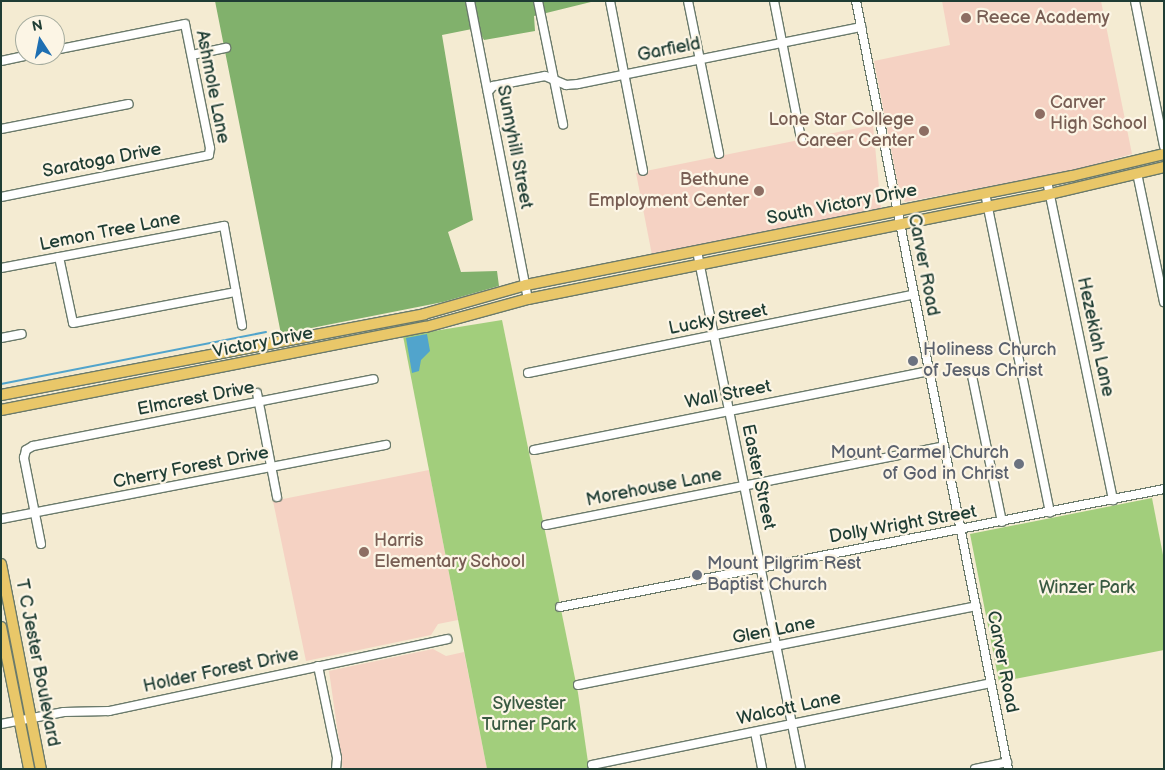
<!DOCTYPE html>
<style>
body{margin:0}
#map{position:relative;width:1165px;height:770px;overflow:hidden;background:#f4ebd2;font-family:"Balsamiq Sans",sans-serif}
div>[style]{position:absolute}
.built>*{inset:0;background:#f5d2c3}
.green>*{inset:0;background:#a2ce7c}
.forest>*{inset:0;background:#81b16c}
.water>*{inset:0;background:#51a4cc}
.stream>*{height:2px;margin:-1px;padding:0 1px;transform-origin:1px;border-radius:1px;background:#51a4cc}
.roads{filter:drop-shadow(1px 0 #6a7a6b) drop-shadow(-1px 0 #6a7a6b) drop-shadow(0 1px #6a7a6b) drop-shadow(0 -1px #6a7a6b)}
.minor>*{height:8px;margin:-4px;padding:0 4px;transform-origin:4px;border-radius:4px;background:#fff}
.major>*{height:10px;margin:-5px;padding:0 5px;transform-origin:5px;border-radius:5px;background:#e9c769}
.dots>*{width:14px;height:14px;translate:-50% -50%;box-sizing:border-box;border:2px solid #fcf5e5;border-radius:50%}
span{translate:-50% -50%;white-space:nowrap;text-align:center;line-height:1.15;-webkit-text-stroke:4.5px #fcf5e5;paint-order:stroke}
.education-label{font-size:18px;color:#785e54}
.left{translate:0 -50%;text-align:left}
.right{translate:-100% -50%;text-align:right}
.street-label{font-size:18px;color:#1f3d34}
.worship-label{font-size:18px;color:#5b616d}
.park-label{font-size:18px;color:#395a42}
.frame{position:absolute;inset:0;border:2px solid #1f3d34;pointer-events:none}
.north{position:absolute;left:15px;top:15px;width:50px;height:50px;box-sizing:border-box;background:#fcf5e5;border:1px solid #a4ab9e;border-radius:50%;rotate:349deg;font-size:14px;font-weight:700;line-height:20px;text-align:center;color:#1f3d34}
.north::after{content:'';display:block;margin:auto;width:18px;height:22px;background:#1f6fb2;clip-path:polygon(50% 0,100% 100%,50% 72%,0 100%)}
</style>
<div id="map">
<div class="built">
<i style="clip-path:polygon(942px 1px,1101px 1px,1132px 154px,1075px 170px,905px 202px,899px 190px,874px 61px,950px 45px)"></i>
<i style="clip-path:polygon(873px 125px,881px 208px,652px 255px,636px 173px)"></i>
<i style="clip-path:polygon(429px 470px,458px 620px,438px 624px,431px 635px,306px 661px,273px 501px)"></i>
<i style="clip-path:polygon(433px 649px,446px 656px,464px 652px,487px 769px,343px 769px,329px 671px)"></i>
</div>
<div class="green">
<i style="clip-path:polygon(502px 320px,578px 693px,589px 769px,487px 769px,403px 336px)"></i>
<i style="clip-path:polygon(1152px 498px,1164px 560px,1164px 650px,999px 682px,970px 534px)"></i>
</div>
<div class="forest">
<i style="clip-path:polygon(215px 1px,595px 1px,534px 16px,535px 31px,484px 40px,477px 28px,442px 35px,473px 220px,448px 232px,461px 272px,497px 271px,499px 286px,443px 302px,281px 334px)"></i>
</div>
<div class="water">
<i style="clip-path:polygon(427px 334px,430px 351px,421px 360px,419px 371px,412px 373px,406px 338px)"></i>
</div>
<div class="stream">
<i style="left:1px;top:384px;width:270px;rotate:-11.1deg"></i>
</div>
<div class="roads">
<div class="minor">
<i style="left:470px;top:1px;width:304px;rotate:79deg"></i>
<i style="left:538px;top:1px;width:126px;rotate:78.5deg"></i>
<i style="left:610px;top:1px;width:173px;rotate:79deg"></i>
<i style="left:688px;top:1px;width:156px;rotate:78.5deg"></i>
<i style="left:774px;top:1px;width:141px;rotate:78.9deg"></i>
<i style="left:856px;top:1px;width:783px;rotate:78.8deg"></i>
<i style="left:1135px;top:1px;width:148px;rotate:78.7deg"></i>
<i style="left:192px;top:55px;width:35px;rotate:-12deg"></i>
<i style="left:1px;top:61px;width:30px;rotate:-12deg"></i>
<i style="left:488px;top:92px;width:8px;rotate:-50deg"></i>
<i style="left:493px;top:86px;width:53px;rotate:-10.9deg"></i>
<i style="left:545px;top:76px;width:23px;rotate:23deg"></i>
<i style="left:566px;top:85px;width:12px;rotate:-5deg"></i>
<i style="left:578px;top:84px;width:289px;rotate:-11.4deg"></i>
<i style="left:1px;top:129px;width:130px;rotate:-11.1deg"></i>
<i style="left:1137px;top:173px;width:132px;rotate:78.2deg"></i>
<i style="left:1047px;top:181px;width:326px;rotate:78.3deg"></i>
<i style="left:985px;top:193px;width:326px;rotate:78.5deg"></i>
<i style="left:1px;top:197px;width:212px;rotate:-11.4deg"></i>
<i style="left:209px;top:155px;width:7px;rotate:-82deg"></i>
<i style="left:210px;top:148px;width:126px;rotate:-101.4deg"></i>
<i style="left:185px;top:24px;width:133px;rotate:168.7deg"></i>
<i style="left:697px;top:251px;width:528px;rotate:78.65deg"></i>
<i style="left:59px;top:257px;width:67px;rotate:78deg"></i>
<i style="left:73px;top:323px;width:166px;rotate:-10.8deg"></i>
<i style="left:1px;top:268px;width:227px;rotate:-10.7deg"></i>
<i style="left:224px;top:226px;width:101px;rotate:79.7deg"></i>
<i style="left:1px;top:338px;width:21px;rotate:-11deg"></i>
<i style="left:971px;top:371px;width:154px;rotate:78.4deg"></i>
<i style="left:528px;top:373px;width:393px;rotate:-11.5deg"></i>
<i style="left:257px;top:393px;width:106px;rotate:79.1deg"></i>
<i style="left:534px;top:450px;width:403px;rotate:-11.3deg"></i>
<i style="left:1px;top:519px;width:392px;rotate:-10.9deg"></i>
<i style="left:546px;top:525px;width:406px;rotate:-11.2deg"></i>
<i style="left:41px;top:544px;width:88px;rotate:-101.2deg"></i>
<i style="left:24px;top:458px;width:8px;rotate:-76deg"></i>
<i style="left:26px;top:450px;width:8px;rotate:-30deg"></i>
<i style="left:33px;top:446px;width:347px;rotate:-11.1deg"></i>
<i style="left:560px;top:607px;width:615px;rotate:-11.05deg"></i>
<i style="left:318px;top:666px;width:94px;rotate:78.3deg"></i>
<i style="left:337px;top:758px;width:11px;rotate:95deg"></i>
<i style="left:578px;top:685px;width:406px;rotate:-11.2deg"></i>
<i style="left:1px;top:724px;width:64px;rotate:-10.8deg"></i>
<i style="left:64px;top:712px;width:45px;rotate:-1.3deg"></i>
<i style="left:109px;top:711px;width:346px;rotate:-12deg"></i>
<i style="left:755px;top:732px;width:38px;rotate:79deg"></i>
<i style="left:592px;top:765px;width:407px;rotate:-11.6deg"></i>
<i style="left:975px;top:769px;width:33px;rotate:-12deg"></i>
</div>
<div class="major">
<i style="left:1px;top:395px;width:431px;rotate:-10.8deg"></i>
<i style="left:424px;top:314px;width:106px;rotate:-15.9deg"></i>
<i style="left:526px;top:285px;width:557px;rotate:-11.29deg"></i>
<i style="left:1072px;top:176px;width:95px;rotate:-13.4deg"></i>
<i style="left:1px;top:410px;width:433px;rotate:-11.1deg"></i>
<i style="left:426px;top:327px;width:106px;rotate:-15.4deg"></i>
<i style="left:528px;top:299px;width:528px;rotate:-11.35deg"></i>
<i style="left:1046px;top:195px;width:121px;rotate:-13.3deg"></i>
<i style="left:1px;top:564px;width:209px;rotate:79deg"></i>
<i style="left:1px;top:627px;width:145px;rotate:78.8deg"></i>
</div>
</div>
<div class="dots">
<i style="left:966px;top:18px;background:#8d6e63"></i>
<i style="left:1040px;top:114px;background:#8d6e63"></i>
<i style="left:924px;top:131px;background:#8d6e63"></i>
<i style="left:759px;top:191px;background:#8d6e63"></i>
<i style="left:913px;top:361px;background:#6b7280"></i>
<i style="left:1019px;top:464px;background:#6b7280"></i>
<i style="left:364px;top:552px;background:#8d6e63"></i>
<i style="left:697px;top:575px;background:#6b7280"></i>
</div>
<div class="education-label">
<span class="left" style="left:976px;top:18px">Reece Academy</span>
<span class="left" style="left:1050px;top:114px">Carver<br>High School</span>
<span class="right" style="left:914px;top:131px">Lone Star College<br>Career Center</span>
<span class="right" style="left:749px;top:191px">Bethune<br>Employment Center</span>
<span class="left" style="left:374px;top:552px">Harris<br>Elementary School</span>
</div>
<div class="street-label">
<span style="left:669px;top:50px;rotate:-11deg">Garfield</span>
<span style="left:212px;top:87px;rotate:79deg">Ashmole Lane</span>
<span style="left:514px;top:147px;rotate:79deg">Sunnyhill Street</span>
<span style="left:102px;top:161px;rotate:-11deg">Saratoga Drive</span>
<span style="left:842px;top:205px;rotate:-11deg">South Victory Drive</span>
<span style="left:110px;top:232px;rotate:-11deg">Lemon Tree Lane</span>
<span style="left:923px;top:265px;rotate:79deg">Carver Road</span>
<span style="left:718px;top:320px;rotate:-11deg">Lucky Street</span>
<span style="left:1095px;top:337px;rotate:78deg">Hezekiah Lane</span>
<span style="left:263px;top:343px;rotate:-11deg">Victory Drive</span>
<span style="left:728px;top:395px;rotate:-11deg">Wall Street</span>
<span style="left:196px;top:399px;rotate:-11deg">Elmcrest Drive</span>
<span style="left:191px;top:468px;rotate:-11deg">Cherry Forest Drive</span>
<span style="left:758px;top:477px;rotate:78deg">Easter Street</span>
<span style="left:654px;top:488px;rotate:-11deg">Morehouse Lane</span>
<span style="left:903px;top:525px;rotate:-10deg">Dolly Wright Street</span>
<span style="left:774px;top:631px;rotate:-11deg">Glen Lane</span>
<span style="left:1002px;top:662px;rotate:79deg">Carver Road</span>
<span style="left:37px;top:663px;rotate:79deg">T C Jester Boulevard</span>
<span style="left:221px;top:671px;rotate:-12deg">Holder Forest Drive</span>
<span style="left:789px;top:709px;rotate:-12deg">Walcott Lane</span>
</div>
<div class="worship-label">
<span class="left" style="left:923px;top:361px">Holiness Church<br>of Jesus Christ</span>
<span class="right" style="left:1009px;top:464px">Mount Carmel Church<br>of God in Christ</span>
<span class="left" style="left:707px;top:575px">Mount Pilgrim Rest<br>Baptist Church</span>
</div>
<div class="park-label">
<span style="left:1087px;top:588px">Winzer Park</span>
<span style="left:529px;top:715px">Sylvester<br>Turner Park</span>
</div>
<div class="frame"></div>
<div class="north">N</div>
</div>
